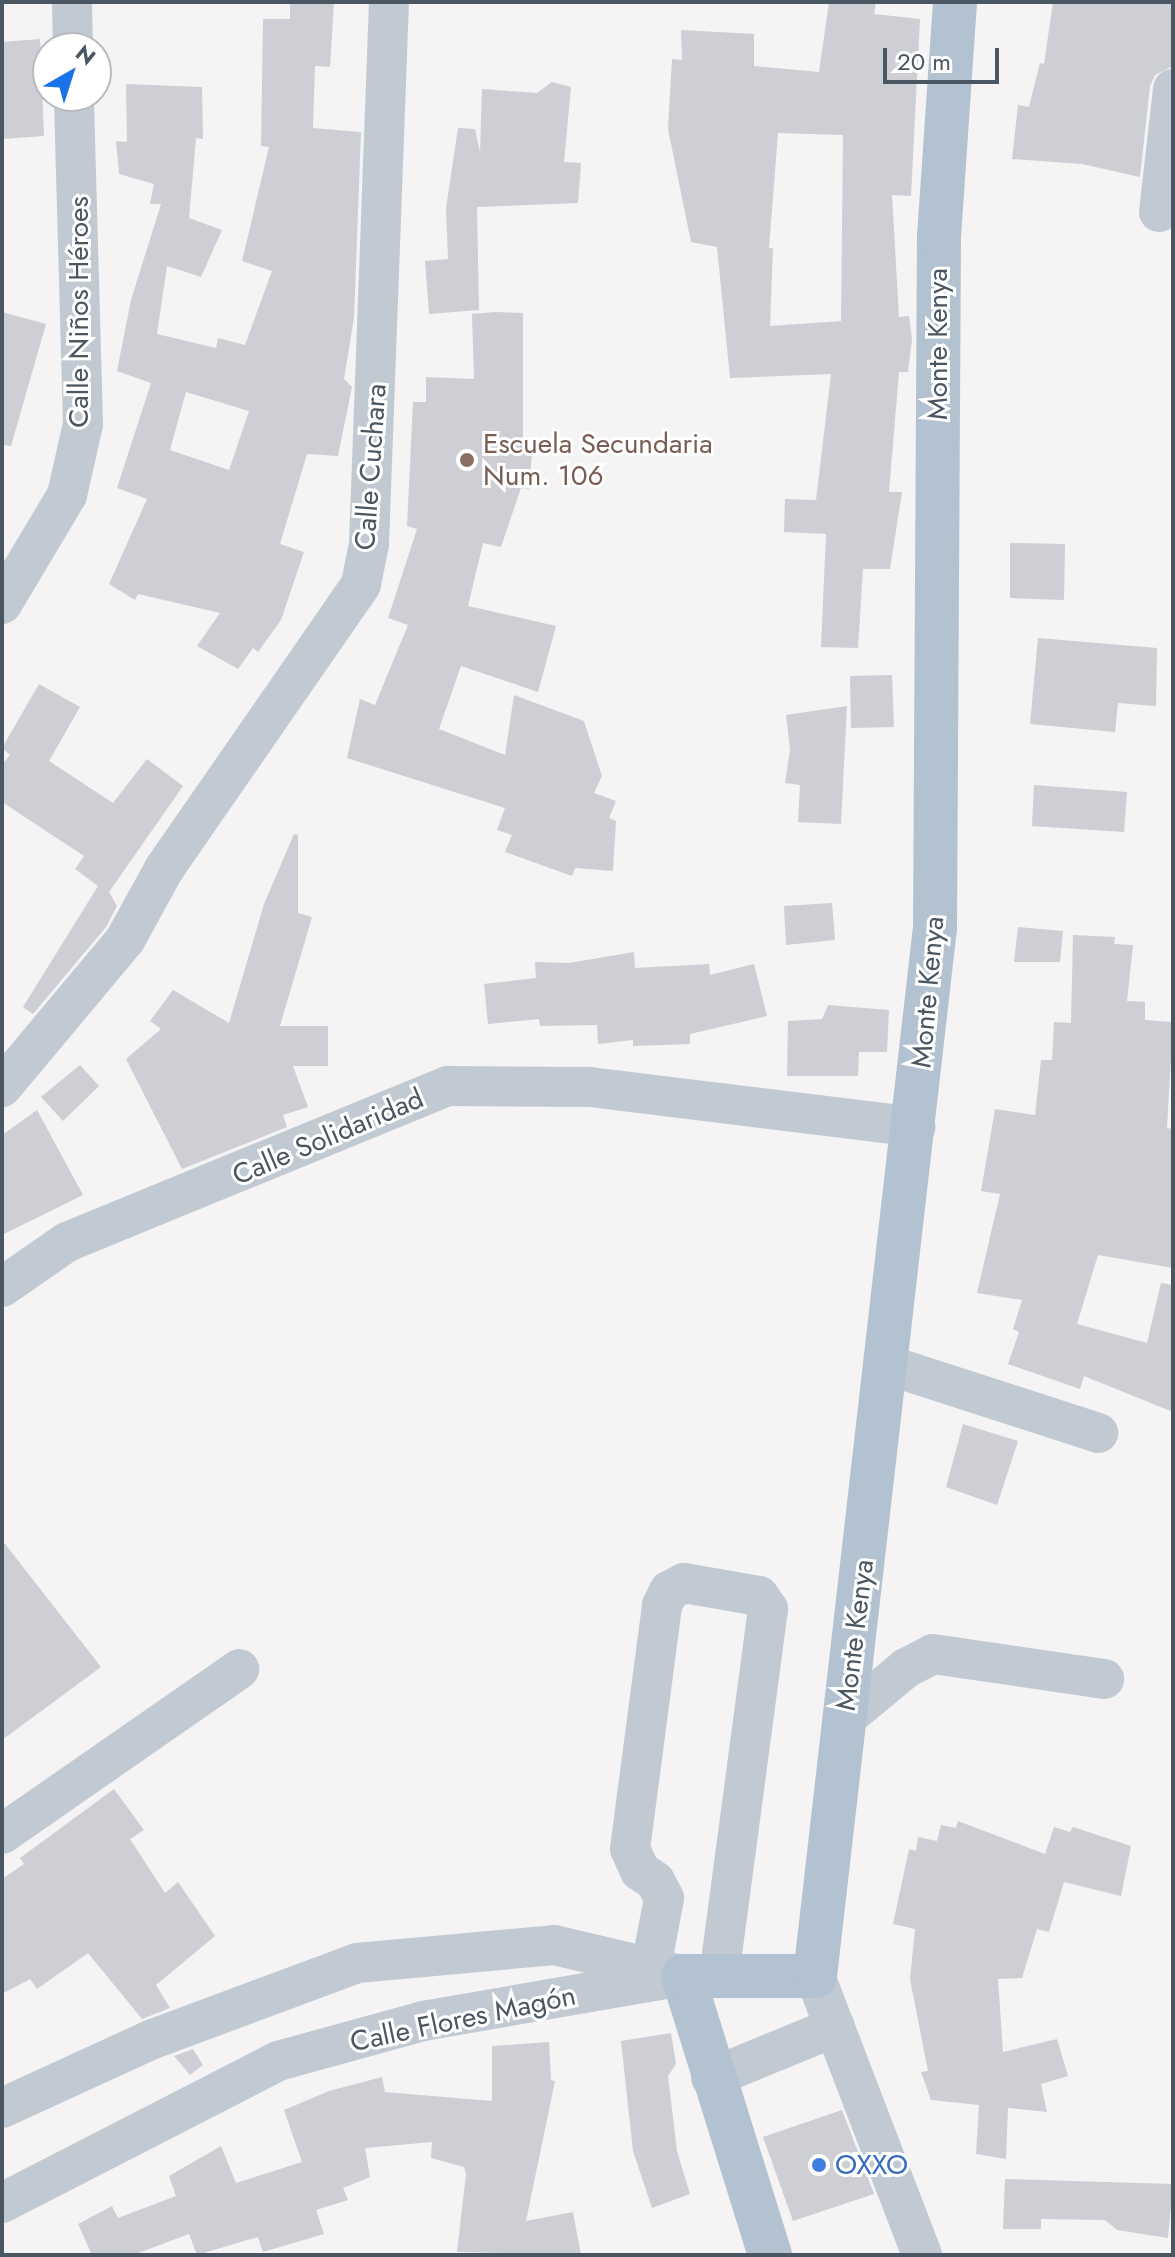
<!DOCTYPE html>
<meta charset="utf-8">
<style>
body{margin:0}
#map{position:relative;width:1175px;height:2257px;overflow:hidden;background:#f5f3f3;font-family:Jost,sans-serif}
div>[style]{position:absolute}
.building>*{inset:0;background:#cdcfd5}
.minor>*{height:40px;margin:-20px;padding:0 20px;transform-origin:20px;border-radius:20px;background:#c1cad2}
.major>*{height:44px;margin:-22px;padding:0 22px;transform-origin:22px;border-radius:22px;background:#b3c2d1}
.dots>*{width:22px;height:22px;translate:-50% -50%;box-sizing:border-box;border:4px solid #fff;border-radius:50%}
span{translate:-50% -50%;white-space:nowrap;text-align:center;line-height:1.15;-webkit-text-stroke:6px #fff;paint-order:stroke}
.street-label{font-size:28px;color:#4a5661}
.education-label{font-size:28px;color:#785e54}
.left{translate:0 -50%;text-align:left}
.shop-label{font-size:28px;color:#366cbe}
.frame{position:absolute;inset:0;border:4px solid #4a5661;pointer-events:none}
.north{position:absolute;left:32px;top:32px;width:80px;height:80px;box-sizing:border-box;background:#fff;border:2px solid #b7bbc0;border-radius:50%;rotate:39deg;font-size:22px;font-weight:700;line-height:32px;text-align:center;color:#4a5661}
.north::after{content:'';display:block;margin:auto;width:28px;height:36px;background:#1a73e8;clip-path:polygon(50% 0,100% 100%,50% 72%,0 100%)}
.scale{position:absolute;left:883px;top:48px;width:116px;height:36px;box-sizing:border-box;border:4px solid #4a5661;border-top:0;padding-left:10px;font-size:24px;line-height:28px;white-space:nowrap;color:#4a5661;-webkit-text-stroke:6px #fff;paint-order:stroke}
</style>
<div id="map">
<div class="building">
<i style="clip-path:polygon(evenodd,290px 2px,334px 2px,330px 67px,315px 66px,313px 128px,361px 132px,354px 318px,344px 379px,352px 387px,338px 456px,307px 454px,280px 544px,304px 552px,281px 620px,258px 652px,253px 648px,238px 669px,197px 646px,220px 613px,138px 594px,135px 600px,109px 584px,147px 499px,117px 488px,151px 383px,117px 371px,131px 300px,161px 204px,150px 204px,154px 184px,119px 174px,116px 141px,127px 142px,126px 84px,202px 87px,203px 139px,196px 138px,189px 218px,222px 230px,201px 277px,167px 266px,157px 334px,216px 348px,218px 338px,245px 345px,272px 271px,242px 261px,269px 147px,261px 146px,263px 19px,290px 19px,290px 2px,186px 392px,249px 411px,229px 470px,170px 450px,186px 392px)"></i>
<i style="clip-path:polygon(evenodd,829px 2px,876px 2px,874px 14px,920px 19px,911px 196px,892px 195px,899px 317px,909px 316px,912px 339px,908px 372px,899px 372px,889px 492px,902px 492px,890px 569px,863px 569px,858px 648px,821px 647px,826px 534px,784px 532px,785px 499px,816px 500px,831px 374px,730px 378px,717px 247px,691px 242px,668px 129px,672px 59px,682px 60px,681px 30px,754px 34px,754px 66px,819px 72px,829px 2px,778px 133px,843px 135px,841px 321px,770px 326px,773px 248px,769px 248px,778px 133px)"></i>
<i style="clip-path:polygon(1053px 2px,1173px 2px,1173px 66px,1155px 75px,1150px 86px,1140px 177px,1082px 164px,1012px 159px,1018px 105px,1029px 107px,1040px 63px,1044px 64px)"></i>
<i style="clip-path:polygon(40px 39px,44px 136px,2px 139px,2px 42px)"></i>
<i style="clip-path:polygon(552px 82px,571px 87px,564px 162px,581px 163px,578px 203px,477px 207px,479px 310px,429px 314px,425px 261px,448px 259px,446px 208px,458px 128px,475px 129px,480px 152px,482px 89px,537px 93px)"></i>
<i style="clip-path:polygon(2px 312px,46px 324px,11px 446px,2px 445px)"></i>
<i style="clip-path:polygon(495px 312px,523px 313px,523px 439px,533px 441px,529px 489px,521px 488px,501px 547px,483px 543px,468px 606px,556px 626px,538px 692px,461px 666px,439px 729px,505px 755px,514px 695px,584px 721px,602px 776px,594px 793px,616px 801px,609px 818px,616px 821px,613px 871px,575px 868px,572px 876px,505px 852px,512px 835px,497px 830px,505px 808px,347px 758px,360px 699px,375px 705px,408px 625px,388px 618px,417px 529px,407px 526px,413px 402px,426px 402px,426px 377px,474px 379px,472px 314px)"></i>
<i style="clip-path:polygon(1010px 543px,1065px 544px,1064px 600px,1010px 598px)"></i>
<i style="clip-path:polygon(1038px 638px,1157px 648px,1156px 706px,1118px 703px,1115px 732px,1030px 724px)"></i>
<i style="clip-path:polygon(892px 675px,894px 727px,851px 728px,850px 676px)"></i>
<i style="clip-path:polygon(39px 684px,80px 707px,49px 761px,113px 803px,147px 759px,183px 786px,109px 892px,117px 906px,106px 927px,33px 1014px,23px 1007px,98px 886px,75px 869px,84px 856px,2px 802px,2px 765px,10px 755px,2px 748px)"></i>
<i style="clip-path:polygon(847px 706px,841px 824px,798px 822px,800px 785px,785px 783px,790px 750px,786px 715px)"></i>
<i style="clip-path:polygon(1034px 785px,1127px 792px,1124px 832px,1032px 826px)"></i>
<i style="clip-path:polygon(294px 834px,298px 835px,298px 913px,312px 917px,280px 1026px,328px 1026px,328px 1066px,293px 1066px,308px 1107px,283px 1115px,287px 1127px,182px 1169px,126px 1059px,161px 1029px,150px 1021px,173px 990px,229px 1023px,264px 904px)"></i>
<i style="clip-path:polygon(832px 903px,835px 940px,786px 945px,784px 906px)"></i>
<i style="clip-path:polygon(1018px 927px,1063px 931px,1060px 962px,1014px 962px)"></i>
<i style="clip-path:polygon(1073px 935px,1115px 937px,1114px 944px,1133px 945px,1127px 1001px,1145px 1002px,1145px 1020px,1173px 1022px,1167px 1128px,1173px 1129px,1173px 1268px,1098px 1255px,1077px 1324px,1147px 1343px,1161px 1283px,1173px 1285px,1173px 1412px,1084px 1376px,1080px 1389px,1008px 1364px,1019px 1332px,1013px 1329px,1022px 1300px,977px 1293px,1000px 1194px,981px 1191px,995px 1109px,1035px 1115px,1041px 1060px,1052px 1060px,1054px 1022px,1071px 1023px)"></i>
<i style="clip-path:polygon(634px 952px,635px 968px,709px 964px,710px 975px,754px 964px,767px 1016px,690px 1034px,690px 1044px,633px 1046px,633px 1040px,598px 1044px,597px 1025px,540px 1026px,539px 1019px,488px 1024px,484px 984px,536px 978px,535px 962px,569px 963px)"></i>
<i style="clip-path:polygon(828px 1005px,889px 1010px,887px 1052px,859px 1052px,858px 1076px,787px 1076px,788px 1021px,822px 1019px)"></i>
<i style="clip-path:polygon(80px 1065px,99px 1086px,63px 1121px,41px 1097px)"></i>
<i style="clip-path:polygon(37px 1110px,83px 1195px,2px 1235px,2px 1135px)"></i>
<i style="clip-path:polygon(963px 1424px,1018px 1441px,997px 1505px,946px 1487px)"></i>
<i style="clip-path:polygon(2px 1540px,101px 1667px,2px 1740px)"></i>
<i style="clip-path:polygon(114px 1789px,144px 1830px,130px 1839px,165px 1893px,178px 1882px,215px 1936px,156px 1985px,170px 2008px,142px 2019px,88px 1953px,37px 1989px,30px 1979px,2px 1994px,2px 1879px,24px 1864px,20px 1858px)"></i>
<i style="clip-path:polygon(958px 1821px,1045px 1854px,1054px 1827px,1070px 1832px,1073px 1827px,1131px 1846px,1121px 1896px,1064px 1882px,1049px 1932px,1037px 1929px,1022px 1978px,998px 1979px,1003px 2052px,1057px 2039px,1068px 2076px,1041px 2084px,1047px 2112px,1008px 2108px,1006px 2159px,976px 2154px,979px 2105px,931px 2100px,921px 2072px,928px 2071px,910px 1979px,915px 1929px,893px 1924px,909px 1849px,916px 1851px,918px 1837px,937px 1841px,941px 1825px,956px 1828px)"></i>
<i style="clip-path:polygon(671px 2033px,676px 2064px,668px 2076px,677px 2151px,690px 2194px,652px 2208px,633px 2151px,621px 2041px)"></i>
<i style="clip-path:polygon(549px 2042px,551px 2080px,555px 2081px,526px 2221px,573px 2212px,581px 2255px,457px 2252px,466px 2174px,464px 2167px,431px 2158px,432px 2142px,365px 2148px,370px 2177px,343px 2188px,348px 2200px,316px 2210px,324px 2234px,263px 2252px,258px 2237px,197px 2255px,189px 2234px,133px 2255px,92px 2255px,78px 2224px,112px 2206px,118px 2218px,176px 2196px,169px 2176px,221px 2146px,236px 2183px,302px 2162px,284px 2110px,329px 2091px,382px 2077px,385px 2092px,492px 2101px,492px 2046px)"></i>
<i style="clip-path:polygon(193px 2049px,203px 2065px,190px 2075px,174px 2056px)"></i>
<i style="clip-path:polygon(842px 2110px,874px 2194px,793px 2221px,763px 2137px)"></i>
<i style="clip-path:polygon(1005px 2179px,1173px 2184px,1168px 2238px,1117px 2230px,1105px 2220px,1041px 2219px,1041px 2229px,1003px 2229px)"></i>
</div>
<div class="minor">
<i style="left:72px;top:2px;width:46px;rotate:88.8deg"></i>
<i style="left:1159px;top:212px;width:124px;rotate:-83.5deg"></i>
<i style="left:2px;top:604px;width:127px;rotate:-59.2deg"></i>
<i style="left:67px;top:495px;width:73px;rotate:-77.3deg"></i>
<i style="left:83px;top:424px;width:328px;rotate:-91.6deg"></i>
<i style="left:2px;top:1087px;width:192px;rotate:-50.1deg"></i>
<i style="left:125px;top:940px;width:81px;rotate:-61.2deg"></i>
<i style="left:164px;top:869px;width:346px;rotate:-55.3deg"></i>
<i style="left:361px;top:584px;width:41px;rotate:-78.7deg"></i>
<i style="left:369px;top:544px;width:542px;rotate:-87.89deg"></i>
<i style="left:2px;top:1287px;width:79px;rotate:-34.7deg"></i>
<i style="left:67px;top:1242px;width:412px;rotate:-22.3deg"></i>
<i style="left:448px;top:1086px;width:142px;rotate:0.4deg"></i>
<i style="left:590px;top:1087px;width:328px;rotate:7deg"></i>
<i style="left:888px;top:1365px;width:221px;rotate:17.9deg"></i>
<i style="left:846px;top:1718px;width:78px;rotate:-39.8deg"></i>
<i style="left:906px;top:1668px;width:30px;rotate:-27deg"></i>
<i style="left:933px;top:1654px;width:173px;rotate:8.3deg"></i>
<i style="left:2px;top:1834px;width:289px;rotate:-34.8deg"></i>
<i style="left:651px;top:1967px;width:70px;rotate:-79.3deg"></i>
<i style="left:664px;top:1898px;width:19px;rotate:-118deg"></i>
<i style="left:655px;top:1881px;width:18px;rotate:-146deg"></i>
<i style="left:640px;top:1871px;width:24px;rotate:-114deg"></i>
<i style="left:630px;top:1849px;width:246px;rotate:-82.5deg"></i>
<i style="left:662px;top:1605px;width:16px;rotate:-63deg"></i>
<i style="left:669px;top:1591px;width:17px;rotate:-28deg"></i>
<i style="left:684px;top:1583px;width:76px;rotate:9.8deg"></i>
<i style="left:759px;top:1596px;width:16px;rotate:55deg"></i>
<i style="left:768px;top:1609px;width:370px;rotate:97.6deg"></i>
<i style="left:815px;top:1976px;width:299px;rotate:69deg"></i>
<i style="left:711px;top:2078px;width:134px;rotate:-22.4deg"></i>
<i style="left:2px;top:2108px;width:166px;rotate:-24.6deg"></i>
<i style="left:153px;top:2039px;width:218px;rotate:-20.4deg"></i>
<i style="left:357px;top:1963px;width:198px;rotate:-5.2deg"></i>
<i style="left:554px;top:1945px;width:122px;rotate:13.2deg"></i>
<i style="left:2px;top:2203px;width:310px;rotate:-27.2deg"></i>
<i style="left:278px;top:2061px;width:150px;rotate:-15.4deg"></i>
<i style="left:423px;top:2021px;width:264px;rotate:-9.8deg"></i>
</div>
<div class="major">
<i style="left:770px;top:2255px;width:292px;rotate:-107.3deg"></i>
<i style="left:683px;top:1976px;width:132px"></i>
<i style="left:815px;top:1976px;width:1055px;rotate:-83.47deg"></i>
<i style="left:935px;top:928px;width:691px;rotate:-89.67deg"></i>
<i style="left:939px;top:237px;width:236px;rotate:-86.1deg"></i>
</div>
<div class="dots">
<i style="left:467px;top:460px;background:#8d6e63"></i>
<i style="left:819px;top:2165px;background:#3f7fe0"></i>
</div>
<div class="street-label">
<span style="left:79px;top:312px;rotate:-90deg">Calle Niños Héroes</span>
<span style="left:938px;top:344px;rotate:-90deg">Monte Kenya</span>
<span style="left:371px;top:467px;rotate:-86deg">Calle Cuchara</span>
<span style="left:928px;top:992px;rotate:-85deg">Monte Kenya</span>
<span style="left:328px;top:1137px;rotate:-23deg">Calle Solidaridad</span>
<span style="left:855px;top:1635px;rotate:-83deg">Monte Kenya</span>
<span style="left:463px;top:2019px;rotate:-12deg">Calle Flores Magón</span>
</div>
<div class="education-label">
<span class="left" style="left:483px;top:460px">Escuela Secundaria<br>Num. 106</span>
</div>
<div class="shop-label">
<span class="left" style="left:835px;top:2165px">OXXO</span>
</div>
<div class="frame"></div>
<div class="north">N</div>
<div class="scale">20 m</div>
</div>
